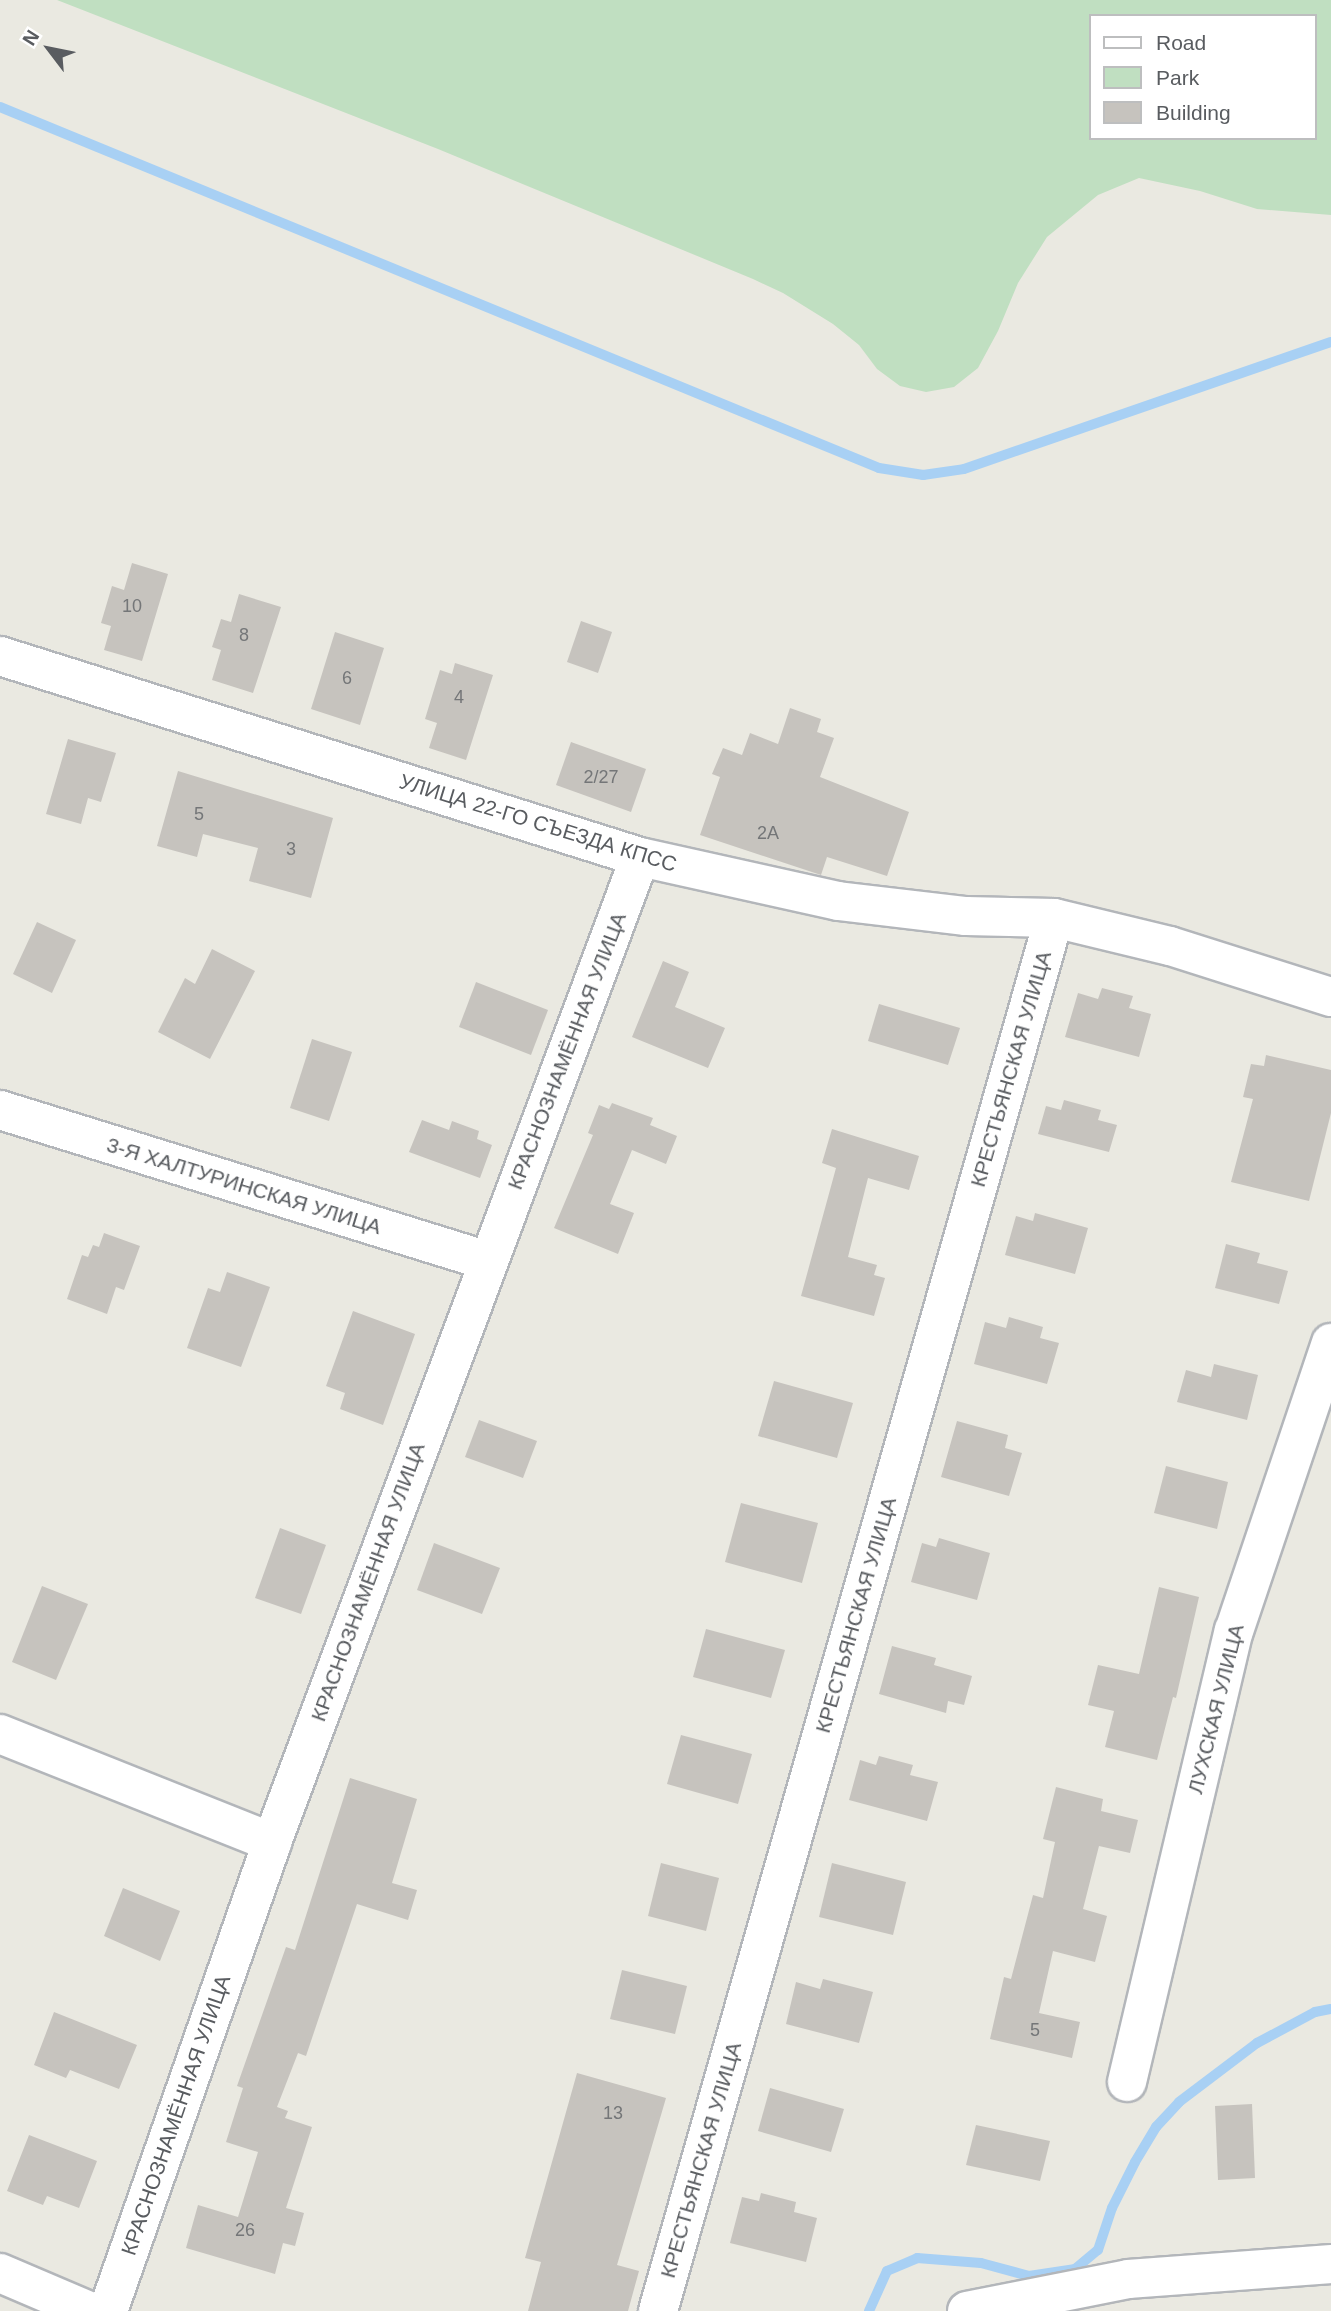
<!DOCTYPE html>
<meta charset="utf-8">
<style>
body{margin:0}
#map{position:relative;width:1331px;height:2311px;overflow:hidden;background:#eae9e1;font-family:Arial,sans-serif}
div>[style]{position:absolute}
.green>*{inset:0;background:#c0dfc1}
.stream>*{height:10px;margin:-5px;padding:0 5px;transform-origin:5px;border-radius:5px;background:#a8d0f4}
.building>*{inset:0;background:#c6c3be}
.roads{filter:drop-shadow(2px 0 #b3b6ba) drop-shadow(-2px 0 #b3b6ba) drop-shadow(0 2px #b3b6ba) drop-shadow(0 -2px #b3b6ba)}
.street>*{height:38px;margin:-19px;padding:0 19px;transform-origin:19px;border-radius:19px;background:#fff}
span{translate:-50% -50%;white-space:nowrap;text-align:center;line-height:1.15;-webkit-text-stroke:6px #fff;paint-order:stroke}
.number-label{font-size:18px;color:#747678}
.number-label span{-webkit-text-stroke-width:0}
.street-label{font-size:21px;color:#595c60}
.legend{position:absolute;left:1089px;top:14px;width:228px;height:126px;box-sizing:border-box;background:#fff;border:2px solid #bdbebf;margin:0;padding:9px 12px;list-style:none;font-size:21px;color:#595c60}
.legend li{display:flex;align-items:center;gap:14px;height:35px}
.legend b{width:35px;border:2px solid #bdbebf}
.north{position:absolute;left:14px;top:14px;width:70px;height:70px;-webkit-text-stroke:5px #fff;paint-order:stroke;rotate:302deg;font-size:19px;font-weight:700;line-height:28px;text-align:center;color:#595c60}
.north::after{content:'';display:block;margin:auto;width:24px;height:32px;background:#595c60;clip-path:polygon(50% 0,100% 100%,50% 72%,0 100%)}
</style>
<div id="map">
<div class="green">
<i style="clip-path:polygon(evenodd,57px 0,1331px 0,1331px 215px,1257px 209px,1200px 191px,1139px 178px,1098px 195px,1047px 237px,1018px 283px,998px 331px,978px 368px,954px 387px,926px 392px,900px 386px,877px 369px,859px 345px,833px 324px,783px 293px,753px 279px,438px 149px,57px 0,1091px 16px,1315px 16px,1315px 138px,1091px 138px,1091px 16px)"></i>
</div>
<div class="stream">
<i style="left:0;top:107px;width:950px;rotate:22.33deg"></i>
<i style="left:879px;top:468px;width:45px;rotate:9deg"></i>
<i style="left:923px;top:475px;width:41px;rotate:-8.3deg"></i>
<i style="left:964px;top:469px;width:388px;rotate:-19.1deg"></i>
<i style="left:869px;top:2311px;width:44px;rotate:-65.8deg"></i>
<i style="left:887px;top:2271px;width:33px;rotate:-23deg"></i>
<i style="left:917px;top:2258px;width:64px;rotate:4.5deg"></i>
<i style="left:981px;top:2263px;width:50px;rotate:15.2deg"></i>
<i style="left:1029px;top:2276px;width:47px;rotate:-8.7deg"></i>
<i style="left:1075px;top:2269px;width:30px;rotate:-40deg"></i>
<i style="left:1098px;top:2250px;width:44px;rotate:-71.6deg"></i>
<i style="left:1112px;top:2208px;width:51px;rotate:-63.4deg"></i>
<i style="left:1135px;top:2162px;width:41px;rotate:-59deg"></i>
<i style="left:1156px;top:2127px;width:34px;rotate:-47deg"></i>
<i style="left:1179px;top:2102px;width:98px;rotate:-37.1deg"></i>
<i style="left:1257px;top:2043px;width:66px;rotate:-28.1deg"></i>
<i style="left:1315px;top:2012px;width:16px;rotate:-11deg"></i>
</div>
<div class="building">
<i style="clip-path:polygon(132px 563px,168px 574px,142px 661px,104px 650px,111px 626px,101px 623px,112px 586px,124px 590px)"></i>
<i style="clip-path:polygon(239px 594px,281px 607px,253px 693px,212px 680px,221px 650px,212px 647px,221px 619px,231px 622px)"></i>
<i style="clip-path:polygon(581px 621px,612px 632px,598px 673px,567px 662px)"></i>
<i style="clip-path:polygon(335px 632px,384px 648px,360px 725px,311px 709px)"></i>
<i style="clip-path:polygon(455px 663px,493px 675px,466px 760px,429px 748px,437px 723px,425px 719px,440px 670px,452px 674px)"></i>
<i style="clip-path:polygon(790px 708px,821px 719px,817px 732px,834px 738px,820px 777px,909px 812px,887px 876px,827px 857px,821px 875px,700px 835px,720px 777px,712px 774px,723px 748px,742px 755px,750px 733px,778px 744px)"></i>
<i style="clip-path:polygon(68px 739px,116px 753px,101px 802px,88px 798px,81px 824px,46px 814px)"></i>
<i style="clip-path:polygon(571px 742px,646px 769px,631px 812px,556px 785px)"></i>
<i style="clip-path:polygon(178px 771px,333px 818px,311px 898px,249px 881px,258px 848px,203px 834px,197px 857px,157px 846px)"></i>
<i style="clip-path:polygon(37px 922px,76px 940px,52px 993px,13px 974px)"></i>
<i style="clip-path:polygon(212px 949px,255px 971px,210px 1059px,158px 1032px,185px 978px,195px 984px)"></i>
<i style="clip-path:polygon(663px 961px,689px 972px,675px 1007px,725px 1028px,708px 1068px,632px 1037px)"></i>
<i style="clip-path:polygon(476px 982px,548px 1010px,531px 1055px,459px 1027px)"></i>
<i style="clip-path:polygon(1102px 988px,1133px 996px,1129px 1008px,1151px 1014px,1139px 1057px,1065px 1037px,1078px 993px,1098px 999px)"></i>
<i style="clip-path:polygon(879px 1004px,960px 1028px,948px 1065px,868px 1041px)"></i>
<i style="clip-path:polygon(312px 1039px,352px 1052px,329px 1121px,290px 1108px)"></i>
<i style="clip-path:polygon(1266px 1055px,1331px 1070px,1331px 1113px,1309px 1201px,1231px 1182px,1253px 1099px,1243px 1097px,1251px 1064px,1264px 1066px)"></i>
<i style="clip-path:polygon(1064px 1100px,1101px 1110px,1098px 1120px,1117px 1125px,1109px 1152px,1038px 1134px,1046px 1106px,1061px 1110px)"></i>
<i style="clip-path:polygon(612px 1103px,653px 1118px,650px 1125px,677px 1136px,666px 1164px,632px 1150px,610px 1204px,634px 1213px,618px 1254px,554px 1228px,593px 1135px,588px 1133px,599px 1105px,609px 1109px)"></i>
<i style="clip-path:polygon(422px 1120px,449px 1130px,452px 1121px,479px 1131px,477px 1139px,492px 1145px,480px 1178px,409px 1152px)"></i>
<i style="clip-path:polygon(832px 1129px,919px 1156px,909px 1190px,868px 1178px,848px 1257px,877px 1265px,874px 1275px,885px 1278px,874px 1316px,801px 1296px,836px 1168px,822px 1163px)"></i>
<i style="clip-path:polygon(1035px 1213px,1088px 1228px,1075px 1274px,1005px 1255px,1016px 1216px,1033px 1221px)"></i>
<i style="clip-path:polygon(104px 1233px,140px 1246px,124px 1290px,116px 1287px,107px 1314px,67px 1299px,82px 1255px,88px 1257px,93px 1245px,99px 1247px)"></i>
<i style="clip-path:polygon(1226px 1244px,1260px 1253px,1257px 1263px,1288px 1271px,1279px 1304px,1215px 1288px)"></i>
<i style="clip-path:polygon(227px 1272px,270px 1287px,241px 1367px,187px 1348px,208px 1288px,220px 1292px)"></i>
<i style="clip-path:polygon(353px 1311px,415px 1334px,383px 1425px,340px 1409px,345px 1393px,326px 1386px)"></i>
<i style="clip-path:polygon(1009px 1317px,1043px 1327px,1040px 1338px,1059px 1343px,1047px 1384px,974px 1364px,985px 1322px,1006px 1328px)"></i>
<i style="clip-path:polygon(1214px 1364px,1258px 1375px,1247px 1420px,1177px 1402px,1186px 1370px,1211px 1377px)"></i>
<i style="clip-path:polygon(774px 1381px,853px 1403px,837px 1458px,758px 1436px)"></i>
<i style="clip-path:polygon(479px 1420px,537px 1441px,523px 1478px,465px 1457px)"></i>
<i style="clip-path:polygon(957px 1421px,1008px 1435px,1005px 1448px,1022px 1453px,1009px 1496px,941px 1477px)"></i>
<i style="clip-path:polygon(1166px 1466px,1228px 1482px,1217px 1529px,1154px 1513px)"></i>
<i style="clip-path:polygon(741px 1503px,818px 1523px,802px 1583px,725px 1562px)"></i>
<i style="clip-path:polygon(280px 1528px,326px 1545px,301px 1614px,255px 1598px)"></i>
<i style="clip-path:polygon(939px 1538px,990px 1553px,977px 1600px,911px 1582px,922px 1543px,936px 1547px)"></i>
<i style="clip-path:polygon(434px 1543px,500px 1568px,482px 1614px,417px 1590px)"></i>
<i style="clip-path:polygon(42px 1586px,88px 1604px,56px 1680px,12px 1662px)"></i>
<i style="clip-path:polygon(1159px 1587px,1199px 1597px,1176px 1698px,1173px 1697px,1157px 1760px,1105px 1747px,1114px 1711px,1088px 1705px,1098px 1665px,1139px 1674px)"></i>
<i style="clip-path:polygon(706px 1629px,785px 1650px,771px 1698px,693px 1677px)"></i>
<i style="clip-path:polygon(892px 1646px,936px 1658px,934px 1665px,972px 1676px,964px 1705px,948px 1701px,946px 1713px,879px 1694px)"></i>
<i style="clip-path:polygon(681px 1735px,752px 1754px,738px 1804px,667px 1784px)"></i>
<i style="clip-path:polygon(879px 1756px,913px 1765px,910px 1775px,938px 1782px,927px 1821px,849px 1800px,860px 1760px,876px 1765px)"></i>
<i style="clip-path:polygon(350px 1778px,417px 1799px,392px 1883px,417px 1890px,408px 1920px,357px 1904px,306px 2056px,298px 2053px,277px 2107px,288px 2111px,285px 2118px,312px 2127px,286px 2208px,304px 2213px,295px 2246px,283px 2243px,275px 2274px,186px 2248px,198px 2205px,238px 2217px,258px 2152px,226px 2142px,243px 2088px,237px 2086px,286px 1947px,295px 1950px)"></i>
<i style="clip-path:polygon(1056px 1787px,1103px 1799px,1101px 1811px,1138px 1820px,1130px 1853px,1099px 1846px,1083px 1909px,1107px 1916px,1095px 1962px,1053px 1951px,1039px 2013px,1080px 2022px,1072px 2058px,990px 2039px,1004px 1977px,1011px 1979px,1033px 1895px,1043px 1898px,1055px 1842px,1043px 1839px)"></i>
<i style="clip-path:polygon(661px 1863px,719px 1878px,706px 1931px,648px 1916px)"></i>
<i style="clip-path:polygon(832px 1863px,906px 1882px,893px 1935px,819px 1917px)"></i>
<i style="clip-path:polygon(123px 1888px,180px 1911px,160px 1961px,104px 1936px)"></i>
<i style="clip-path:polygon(622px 1970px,687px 1986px,675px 2034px,610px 2019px)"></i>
<i style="clip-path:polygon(823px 1979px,873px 1992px,859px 2043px,786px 2024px,796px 1982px,820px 1989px)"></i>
<i style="clip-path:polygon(54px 2012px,137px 2045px,119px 2089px,70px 2070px,66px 2078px,34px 2065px)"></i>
<i style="clip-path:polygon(577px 2073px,666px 2098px,617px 2265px,639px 2271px,628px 2311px,528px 2311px,541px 2262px,525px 2258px)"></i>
<i style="clip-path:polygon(770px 2088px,844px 2109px,831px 2152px,758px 2131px)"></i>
<i style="clip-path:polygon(1252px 2104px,1255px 2178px,1218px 2180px,1215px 2106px)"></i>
<i style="clip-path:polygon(976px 2125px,1050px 2141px,1040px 2181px,966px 2165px)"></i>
<i style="clip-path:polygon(29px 2135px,97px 2161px,79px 2208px,47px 2196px,43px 2205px,7px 2191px)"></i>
<i style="clip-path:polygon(761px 2193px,796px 2202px,794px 2212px,817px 2218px,806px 2262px,730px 2243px,742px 2197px,759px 2201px)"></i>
</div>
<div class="roads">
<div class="street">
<i style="left:0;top:656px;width:671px;rotate:17.44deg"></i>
<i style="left:640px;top:857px;width:203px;rotate:12.5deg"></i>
<i style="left:838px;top:901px;width:129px;rotate:6.7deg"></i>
<i style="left:966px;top:916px;width:88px;rotate:1.3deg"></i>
<i style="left:1054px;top:918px;width:119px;rotate:13.6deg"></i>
<i style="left:1170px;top:946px;width:169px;rotate:17.6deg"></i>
<i style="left:0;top:1110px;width:511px;rotate:17.19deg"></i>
<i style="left:0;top:1734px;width:293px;rotate:21.7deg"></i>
<i style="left:1127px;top:2082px;width:464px;rotate:-76.7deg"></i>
<i style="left:1234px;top:1631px;width:304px;rotate:-71.4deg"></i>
<i style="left:0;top:2273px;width:97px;rotate:23.1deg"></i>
<i style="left:108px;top:2311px;width:497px;rotate:-70.7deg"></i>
<i style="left:272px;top:1842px;width:1051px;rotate:-69.51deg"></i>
<i style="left:658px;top:2311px;width:1448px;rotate:-74.13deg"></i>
<i style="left:967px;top:2311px;width:164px;rotate:-11.2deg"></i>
<i style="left:1128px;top:2279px;width:204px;rotate:-4.2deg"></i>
</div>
</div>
<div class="number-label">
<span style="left:132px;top:606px">10</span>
<span style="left:244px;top:635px">8</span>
<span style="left:347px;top:678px">6</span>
<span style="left:459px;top:697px">4</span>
<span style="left:601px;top:777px">2/27</span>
<span style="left:199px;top:814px">5</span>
<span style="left:768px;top:833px">2А</span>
<span style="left:291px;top:849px">3</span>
<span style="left:1035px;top:2030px">5</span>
<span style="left:613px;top:2113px">13</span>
<span style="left:245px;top:2230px">26</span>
</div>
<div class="street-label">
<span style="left:538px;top:823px;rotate:17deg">УЛИЦА 22-ГО СЪЕЗДА КПСС</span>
<span style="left:567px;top:1051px;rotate:-69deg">КРАСНОЗНАМЁННАЯ УЛИЦА</span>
<span style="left:1011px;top:1069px;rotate:-74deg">КРЕСТЬЯНСКАЯ УЛИЦА</span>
<span style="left:244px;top:1186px;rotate:17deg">3-Я ХАЛТУРИНСКАЯ УЛИЦА</span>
<span style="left:368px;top:1582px;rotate:-70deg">КРАСНОЗНАМЁННАЯ УЛИЦА</span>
<span style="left:856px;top:1615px;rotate:-74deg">КРЕСТЬЯНСКАЯ УЛИЦА</span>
<span style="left:1216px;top:1709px;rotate:-76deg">ЛУХСКАЯ УЛИЦА</span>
<span style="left:176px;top:2115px;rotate:-71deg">КРАСНОЗНАМЁННАЯ УЛИЦА</span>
<span style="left:701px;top:2160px;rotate:-74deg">КРЕСТЬЯНСКАЯ УЛИЦА</span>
</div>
<ul class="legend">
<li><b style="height:9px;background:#fff"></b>Road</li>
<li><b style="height:19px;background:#c0dfc1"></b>Park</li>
<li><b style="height:19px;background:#c6c3be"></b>Building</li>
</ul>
<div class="north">N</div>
</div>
